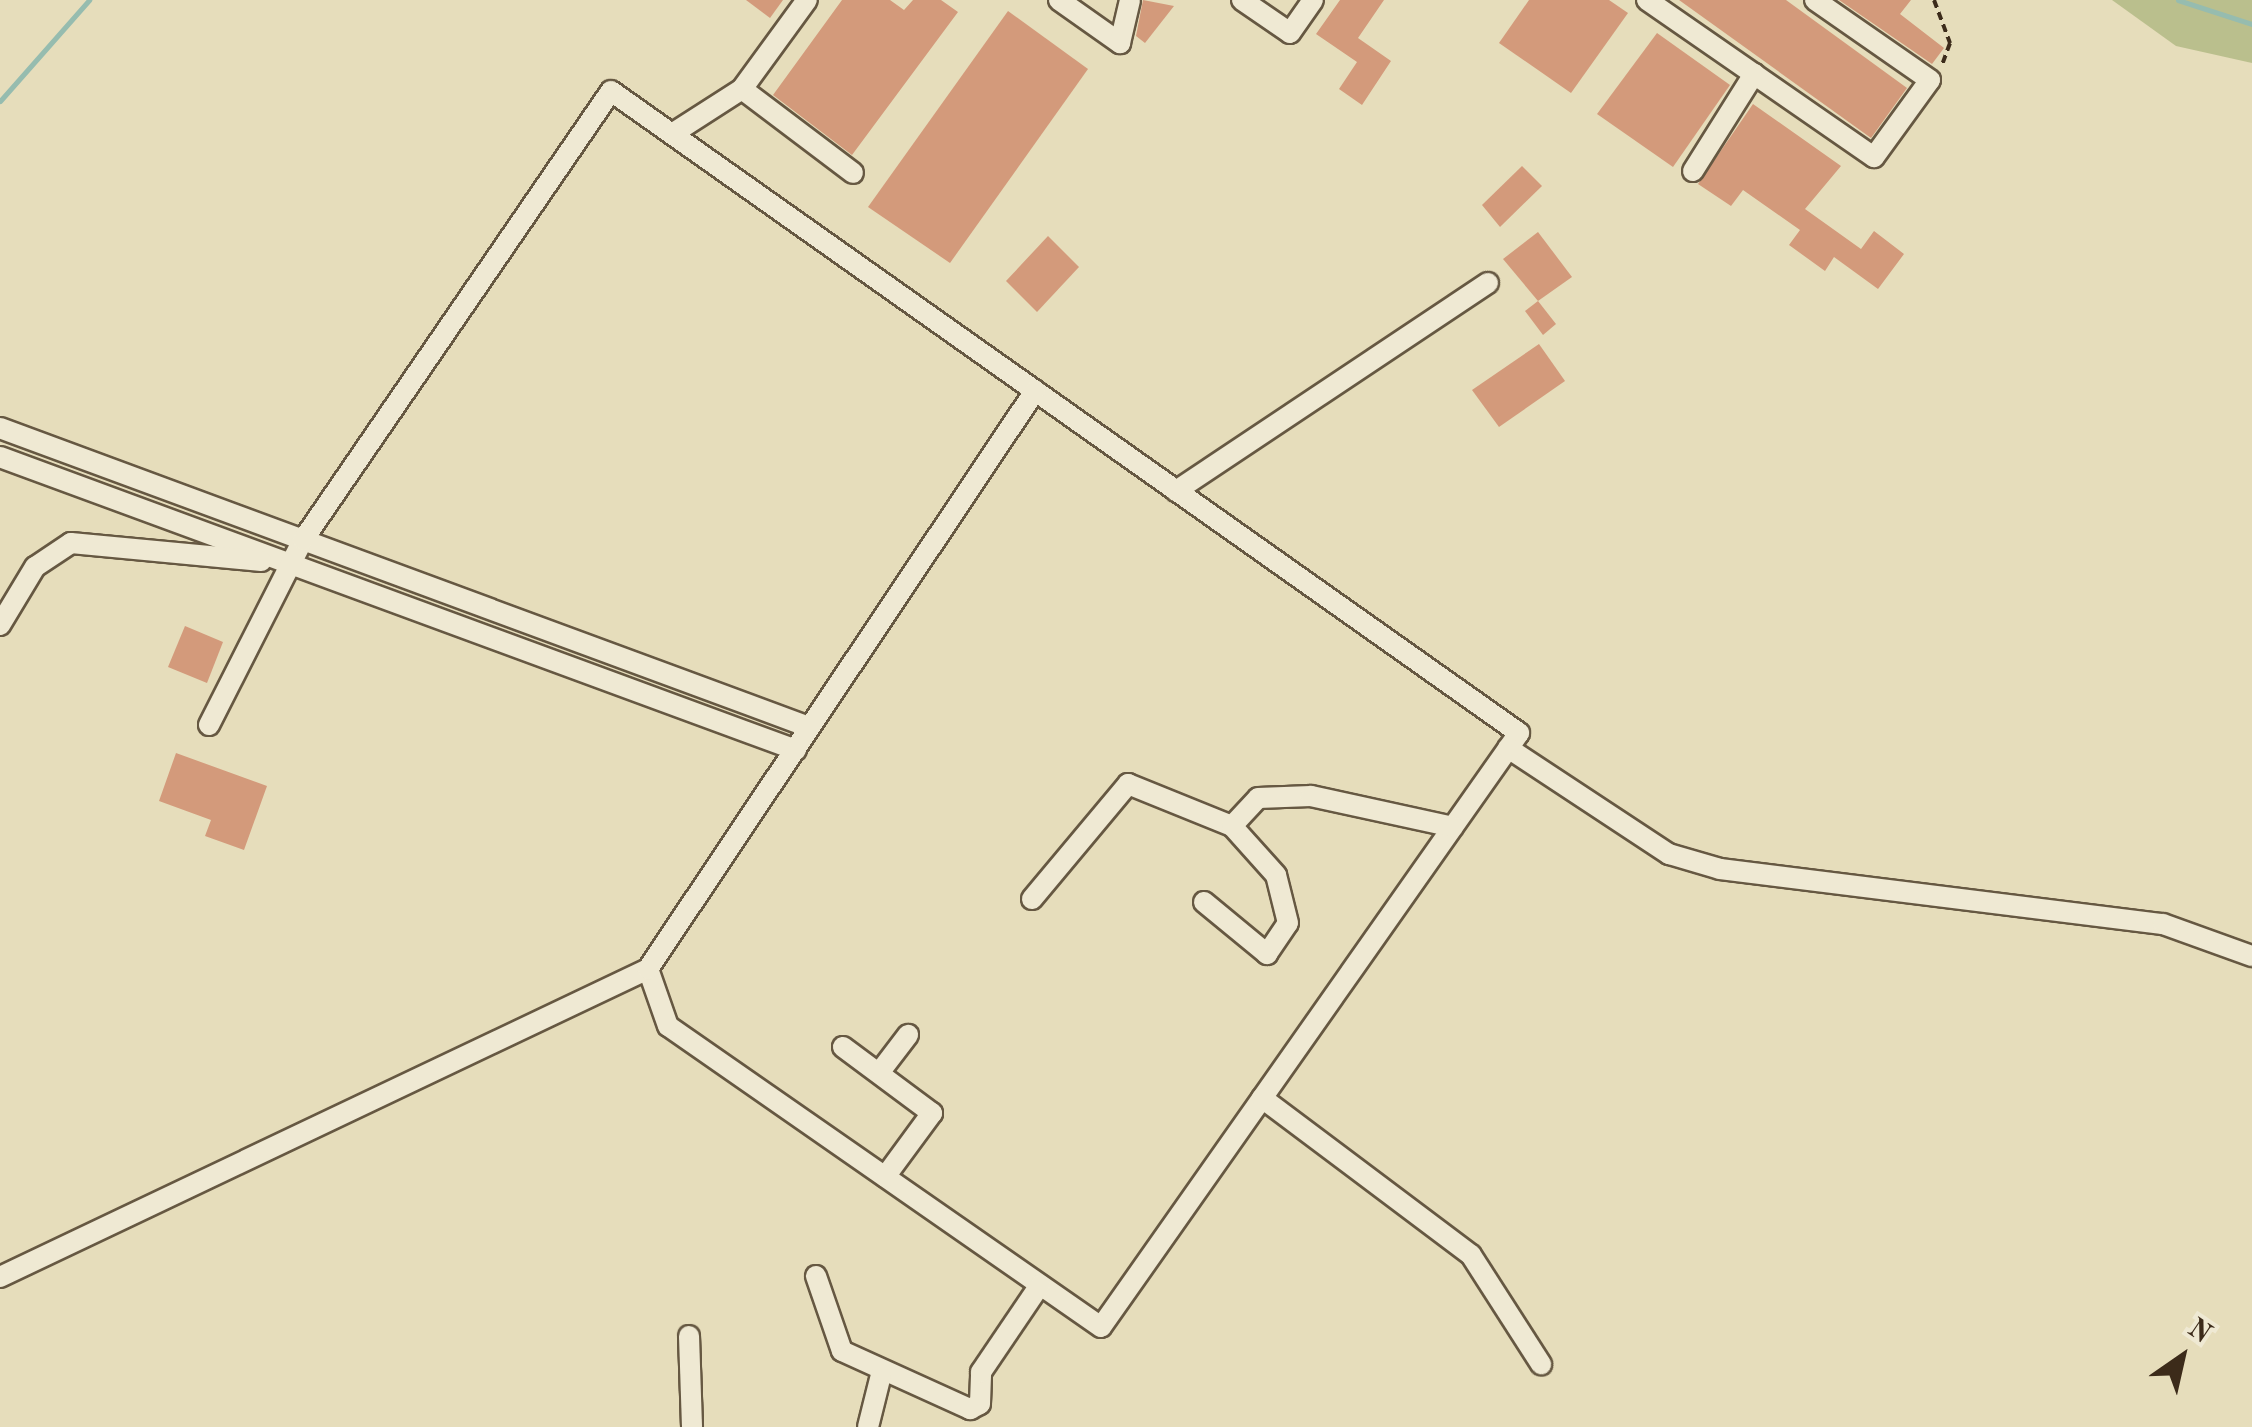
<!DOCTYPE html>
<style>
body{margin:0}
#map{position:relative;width:2252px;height:1427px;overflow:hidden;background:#e6ddbb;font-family:"Old Standard TT",serif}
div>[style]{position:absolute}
.green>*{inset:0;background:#babf8d}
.stream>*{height:5px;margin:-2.5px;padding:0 2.5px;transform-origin:2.5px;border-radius:2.5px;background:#96bcaf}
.building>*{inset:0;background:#d39a7b}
.path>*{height:4px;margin-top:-2px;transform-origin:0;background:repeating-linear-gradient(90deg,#3c2b1a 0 8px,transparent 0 13px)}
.roads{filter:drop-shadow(2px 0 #665842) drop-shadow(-2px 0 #665842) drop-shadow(0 2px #665842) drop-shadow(0 -2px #665842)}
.minor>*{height:20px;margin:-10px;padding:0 10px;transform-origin:10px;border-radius:10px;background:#efe9d3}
span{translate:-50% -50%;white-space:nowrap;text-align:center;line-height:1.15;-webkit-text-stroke:8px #efe9d3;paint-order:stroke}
.north{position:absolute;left:2132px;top:1307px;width:100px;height:100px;-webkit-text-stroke:8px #efe9d3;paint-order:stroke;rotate:34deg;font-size:28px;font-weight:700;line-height:40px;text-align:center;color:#3c2b1a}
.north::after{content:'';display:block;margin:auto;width:35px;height:45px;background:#3c2b1a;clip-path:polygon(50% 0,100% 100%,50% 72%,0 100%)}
</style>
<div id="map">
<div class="green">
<i style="clip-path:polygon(2112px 0,2252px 0,2252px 63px,2176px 46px)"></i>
</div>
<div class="stream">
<i style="left:2178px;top:0;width:78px;rotate:18deg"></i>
<i style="left:0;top:101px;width:135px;rotate:-48.6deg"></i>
</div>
<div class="building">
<i style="clip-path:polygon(746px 0,783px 0,770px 18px)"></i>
<i style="clip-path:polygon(842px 0,890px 0,904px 10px,913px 0,941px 0,958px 12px,852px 155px,773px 95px)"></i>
<i style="clip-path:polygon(1143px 0,1174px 6px,1145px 43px,1136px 36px)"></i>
<i style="clip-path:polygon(1340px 0,1384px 0,1358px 38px,1391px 61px,1362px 105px,1339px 89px,1357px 62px,1316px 34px)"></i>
<i style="clip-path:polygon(1529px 0,1609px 0,1628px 13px,1571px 93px,1499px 43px)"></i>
<i style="clip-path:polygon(1679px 0,1786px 0,1907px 88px,1871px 138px)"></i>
<i style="clip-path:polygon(1839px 0,1911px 0,1900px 14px,1944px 48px,1932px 64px)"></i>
<i style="clip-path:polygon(1008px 11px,1088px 69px,950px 263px,868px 207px)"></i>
<i style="clip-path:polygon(1657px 33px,1730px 85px,1673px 167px,1597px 114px)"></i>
<i style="clip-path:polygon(1753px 104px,1841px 166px,1805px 209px,1861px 249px,1874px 231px,1904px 254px,1878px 289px,1834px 257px,1825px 271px,1789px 245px,1800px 230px,1743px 190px,1731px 206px,1698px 184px)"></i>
<i style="clip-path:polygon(1522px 166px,1542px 186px,1500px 227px,1482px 205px)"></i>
<i style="clip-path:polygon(1538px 232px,1572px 277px,1538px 301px,1503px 259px)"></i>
<i style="clip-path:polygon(1048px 236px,1079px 267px,1037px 312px,1006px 281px)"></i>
<i style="clip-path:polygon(1538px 301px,1556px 324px,1543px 335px,1525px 311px)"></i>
<i style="clip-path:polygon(1539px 344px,1565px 381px,1499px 427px,1472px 390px)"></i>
<i style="clip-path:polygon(185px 626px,223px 642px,207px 683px,168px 667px)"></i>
<i style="clip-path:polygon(176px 753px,267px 786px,244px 850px,205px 836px,211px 820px,159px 801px)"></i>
</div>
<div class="path">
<i style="left:1934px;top:0;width:46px;rotate:69.6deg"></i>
<i style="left:1950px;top:43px;width:23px;rotate:110deg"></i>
</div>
<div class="roads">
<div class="minor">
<i style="left:1059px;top:0;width:75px;rotate:35.2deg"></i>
<i style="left:1120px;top:43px;width:44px;rotate:-76.9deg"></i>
<i style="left:1242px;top:0;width:58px;rotate:34.5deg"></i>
<i style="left:1290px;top:33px;width:40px;rotate:-55.1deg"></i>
<i style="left:1647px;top:0;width:276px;rotate:34.7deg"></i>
<i style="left:1874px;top:157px;width:95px;rotate:-54deg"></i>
<i style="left:1930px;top:80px;width:140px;rotate:-145.2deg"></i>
<i style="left:742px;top:89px;width:139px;rotate:37.1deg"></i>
<i style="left:672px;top:134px;width:83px;rotate:-32.7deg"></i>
<i style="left:742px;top:89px;width:110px;rotate:-53.9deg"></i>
<i style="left:1693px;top:171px;width:115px;rotate:-57.8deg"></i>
<i style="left:0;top:428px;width:862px;rotate:20.28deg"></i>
<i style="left:0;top:457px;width:848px;rotate:20.21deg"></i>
<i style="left:1176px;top:491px;width:375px;rotate:-33.7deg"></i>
<i style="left:0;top:625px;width:68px;rotate:-58.9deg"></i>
<i style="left:35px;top:567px;width:43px;rotate:-33.7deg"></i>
<i style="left:71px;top:543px;width:191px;rotate:5.4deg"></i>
<i style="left:209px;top:725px;width:208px;rotate:-63.1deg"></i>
<i style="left:303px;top:540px;width:544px;rotate:-55.55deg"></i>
<i style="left:611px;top:91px;width:1112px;rotate:35.26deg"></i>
<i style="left:1519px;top:733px;width:726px;rotate:125.13deg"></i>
<i style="left:1101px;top:1327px;width:527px;rotate:-145.19deg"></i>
<i style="left:668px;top:1026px;width:60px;rotate:-109.3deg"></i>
<i style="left:1508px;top:748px;width:193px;rotate:33.4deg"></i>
<i style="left:1669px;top:854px;width:53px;rotate:16.4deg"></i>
<i style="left:1720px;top:869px;width:446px;rotate:7.1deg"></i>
<i style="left:2163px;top:924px;width:95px;rotate:19.8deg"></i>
<i style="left:1032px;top:899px;width:150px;rotate:-50.1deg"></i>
<i style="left:1128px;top:784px;width:112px;rotate:22deg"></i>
<i style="left:1204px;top:902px;width:82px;rotate:39.5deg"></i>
<i style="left:1267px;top:954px;width:37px;rotate:-56deg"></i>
<i style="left:1288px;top:923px;width:49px;rotate:-104deg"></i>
<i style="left:1276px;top:875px;width:66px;rotate:-131.9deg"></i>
<i style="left:1232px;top:826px;width:38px;rotate:-47deg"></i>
<i style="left:1258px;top:798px;width:53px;rotate:-2.2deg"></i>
<i style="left:1311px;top:796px;width:145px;rotate:12.3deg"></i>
<i style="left:843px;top:1047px;width:111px;rotate:36.6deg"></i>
<i style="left:932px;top:1113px;width:79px;rotate:126.3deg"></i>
<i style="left:879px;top:1073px;width:48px;rotate:-52.7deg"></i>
<i style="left:1262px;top:1098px;width:261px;rotate:36.9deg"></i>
<i style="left:1471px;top:1255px;width:130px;rotate:57.3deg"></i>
<i style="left:816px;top:1276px;width:79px;rotate:70.9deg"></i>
<i style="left:842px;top:1351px;width:141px;rotate:24.4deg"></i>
<i style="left:970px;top:1409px;width:11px;rotate:-27deg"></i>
<i style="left:980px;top:1404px;width:32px;rotate:-88deg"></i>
<i style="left:981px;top:1372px;width:105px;rotate:-55.9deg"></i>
<i style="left:0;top:1277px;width:717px;rotate:-25.42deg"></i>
<i style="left:648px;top:969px;width:696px;rotate:-56.2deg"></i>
<i style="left:689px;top:1336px;width:91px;rotate:88.1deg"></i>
<i style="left:868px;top:1427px;width:54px;rotate:-76deg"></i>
</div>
</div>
<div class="north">N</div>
</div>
